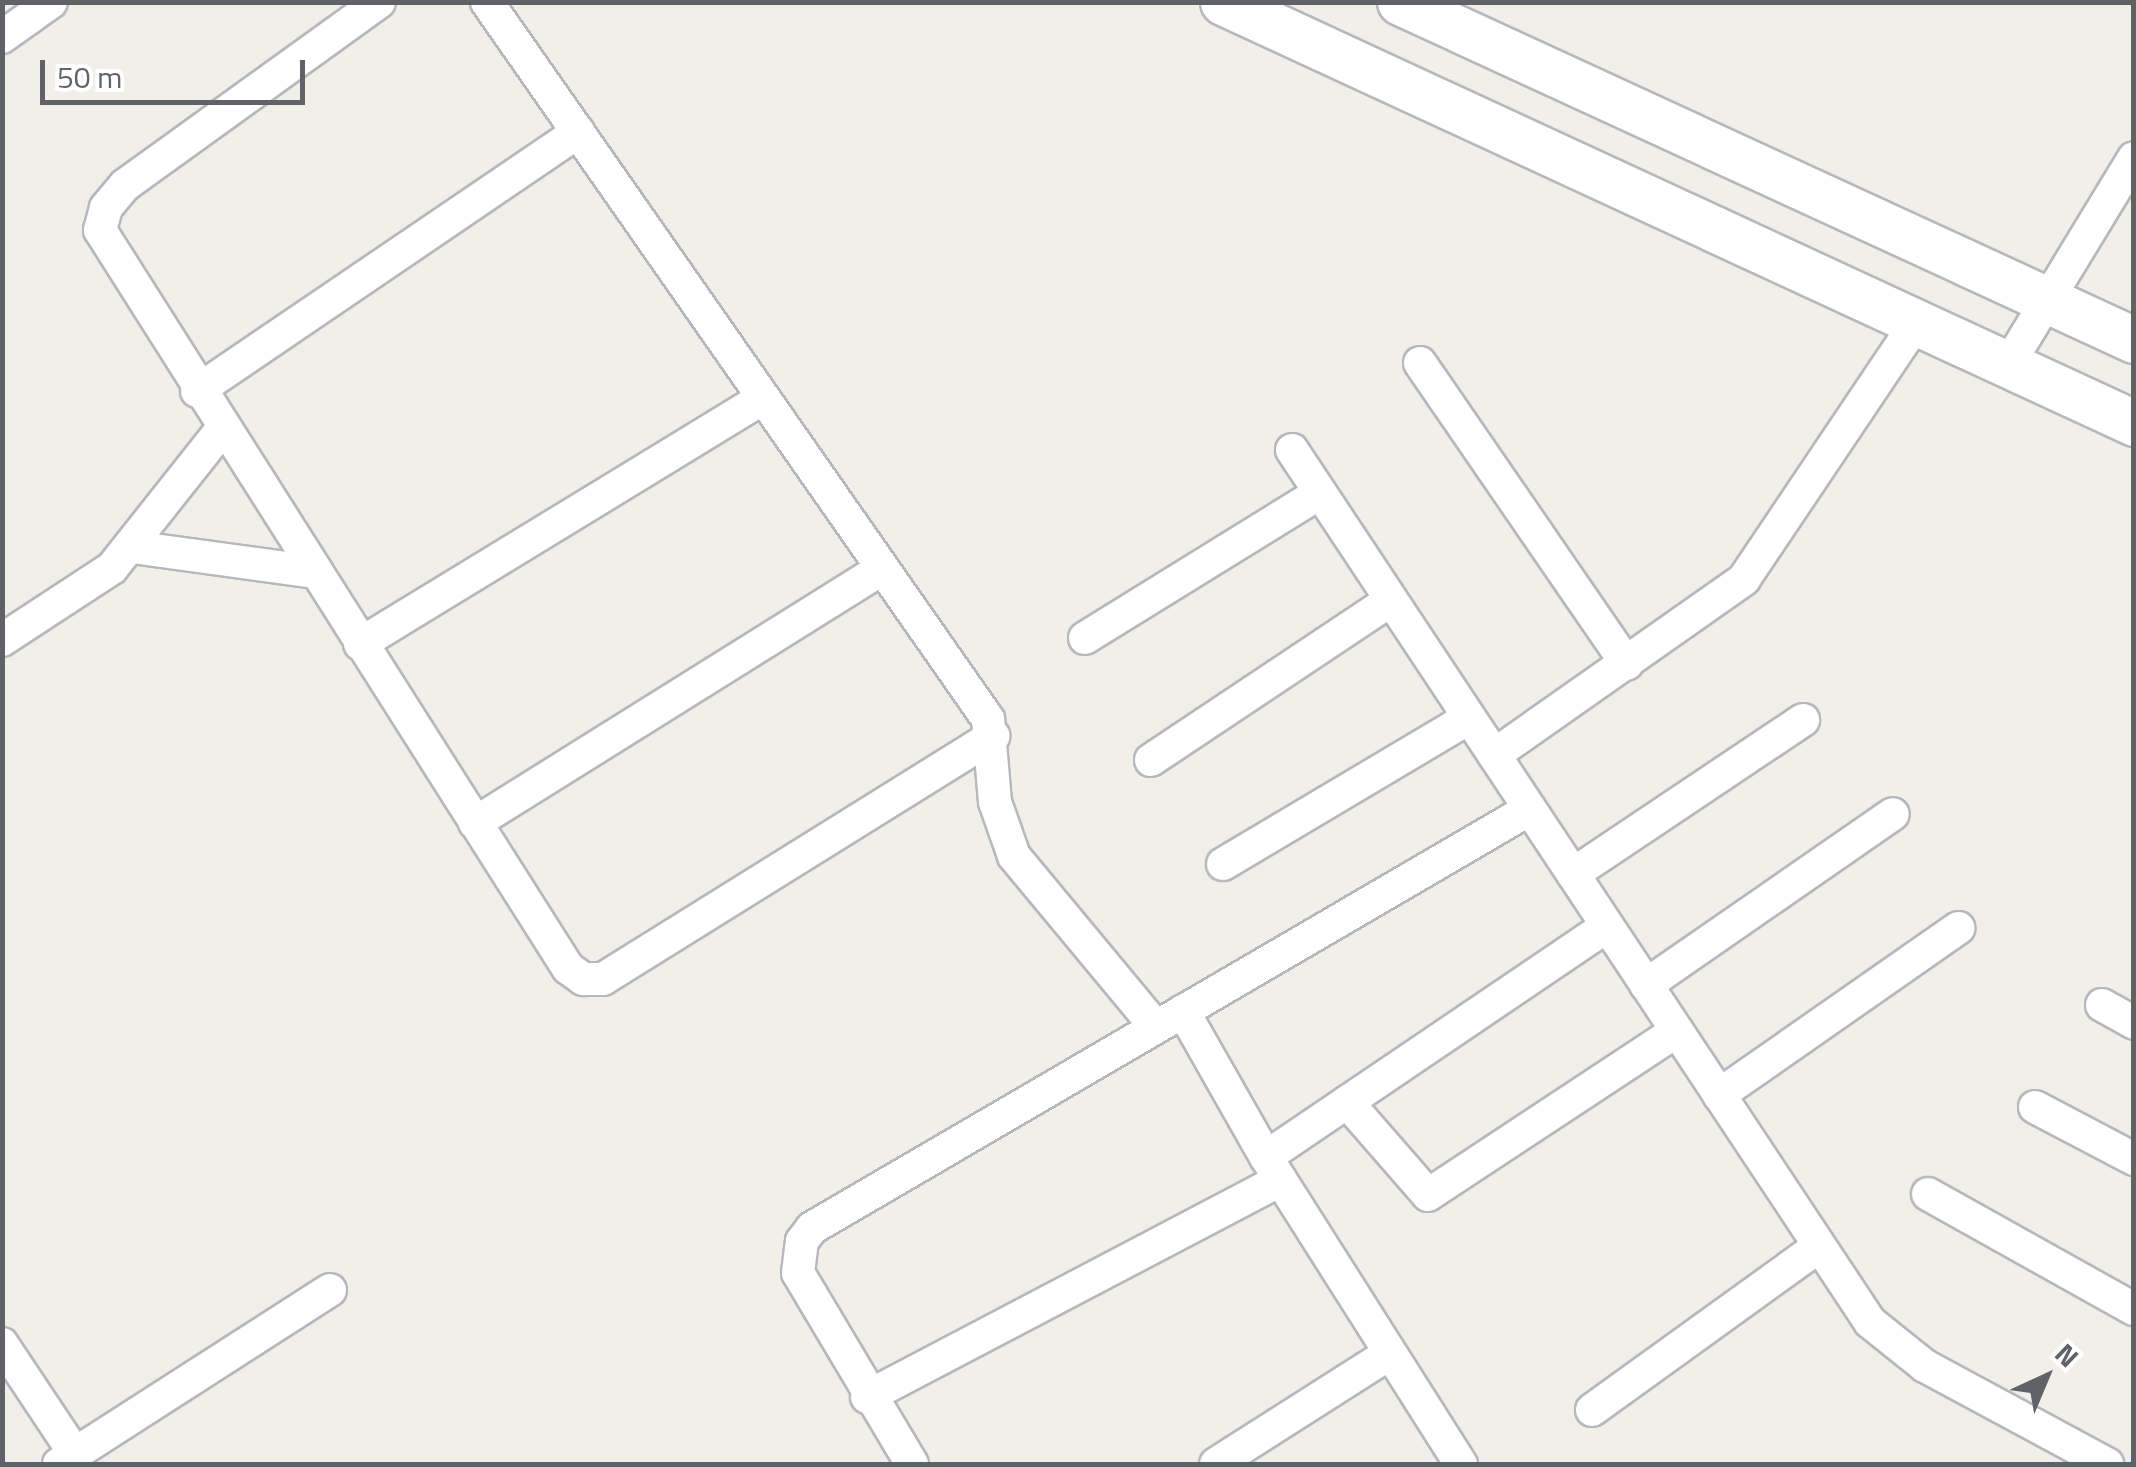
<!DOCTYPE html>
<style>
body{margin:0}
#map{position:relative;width:2136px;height:1467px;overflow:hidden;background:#f1efe8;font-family:"Titillium Web",sans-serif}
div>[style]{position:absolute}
.roads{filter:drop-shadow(2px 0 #b5b8bc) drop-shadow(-2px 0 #b5b8bc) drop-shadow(0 2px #b5b8bc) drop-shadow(0 -2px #b5b8bc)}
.street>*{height:32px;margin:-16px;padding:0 16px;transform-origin:16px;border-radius:16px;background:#fff}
.secondary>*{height:45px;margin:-22.5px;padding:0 22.5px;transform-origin:22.5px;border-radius:22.5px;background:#fff}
span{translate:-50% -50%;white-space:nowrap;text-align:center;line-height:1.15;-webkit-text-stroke:10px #fff;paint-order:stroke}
.frame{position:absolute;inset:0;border:5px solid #5f6368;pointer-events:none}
.north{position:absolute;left:1996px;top:1327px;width:100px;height:100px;-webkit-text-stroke:8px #fff;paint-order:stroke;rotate:44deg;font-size:28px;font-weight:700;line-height:40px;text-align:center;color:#5f6368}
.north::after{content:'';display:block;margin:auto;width:35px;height:45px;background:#5f6368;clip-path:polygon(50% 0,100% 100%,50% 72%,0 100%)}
.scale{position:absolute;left:40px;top:60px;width:265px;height:45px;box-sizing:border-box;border:5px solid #5f6368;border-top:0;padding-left:12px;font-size:30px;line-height:35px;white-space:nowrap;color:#5f6368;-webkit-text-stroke:8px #fff;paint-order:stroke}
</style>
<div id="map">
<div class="roads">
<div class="street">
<i style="left:379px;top:2px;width:313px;rotate:144.2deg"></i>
<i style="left:125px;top:185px;width:30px;rotate:130deg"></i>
<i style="left:106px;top:208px;width:23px;rotate:105deg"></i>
<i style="left:100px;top:230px;width:874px;rotate:57.62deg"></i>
<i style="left:568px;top:968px;width:19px;rotate:36deg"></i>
<i style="left:583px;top:979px;width:20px"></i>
<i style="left:603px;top:979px;width:460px;rotate:-31.9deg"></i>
<i style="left:487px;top:2px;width:875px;rotate:55.06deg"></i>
<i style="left:988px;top:719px;width:83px;rotate:85.2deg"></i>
<i style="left:995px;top:802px;width:57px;rotate:70.6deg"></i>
<i style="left:1014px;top:856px;width:222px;rotate:50.3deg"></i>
<i style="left:2px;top:37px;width:60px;rotate:-35.5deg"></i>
<i style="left:1420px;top:363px;width:365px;rotate:55.5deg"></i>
<i style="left:2008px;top:365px;width:242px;rotate:-58.7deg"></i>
<i style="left:197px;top:391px;width:461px;rotate:-34.2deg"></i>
<i style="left:1292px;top:450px;width:1046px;rotate:56.46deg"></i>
<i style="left:1870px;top:1322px;width:70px;rotate:38.7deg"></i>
<i style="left:1925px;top:1366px;width:207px;rotate:28.3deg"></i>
<i style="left:132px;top:547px;width:184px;rotate:7.8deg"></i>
<i style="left:1085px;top:638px;width:276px;rotate:-31.7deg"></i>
<i style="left:2px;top:640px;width:131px;rotate:-33.2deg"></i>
<i style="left:112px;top:568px;width:177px;rotate:-51.6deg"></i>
<i style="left:360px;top:644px;width:472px;rotate:-31.4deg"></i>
<i style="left:1494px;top:755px;width:306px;rotate:-35.1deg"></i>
<i style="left:1744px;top:579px;width:308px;rotate:-56.1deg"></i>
<i style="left:1151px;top:760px;width:288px;rotate:-33.7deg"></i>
<i style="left:475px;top:823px;width:480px;rotate:-32deg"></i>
<i style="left:1223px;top:864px;width:286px;rotate:-30.7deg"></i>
<i style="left:1573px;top:874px;width:277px;rotate:-33.8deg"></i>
<i style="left:1646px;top:985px;width:300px;rotate:-34.7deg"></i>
<i style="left:2102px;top:1005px;width:37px;rotate:29deg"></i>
<i style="left:1183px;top:1011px;width:168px;rotate:60.4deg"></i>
<i style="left:1266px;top:1157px;width:364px;rotate:57.6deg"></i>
<i style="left:1719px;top:1095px;width:292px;rotate:-34.9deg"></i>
<i style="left:1347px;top:1102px;width:123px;rotate:48.9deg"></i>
<i style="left:1428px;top:1195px;width:298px;rotate:-33.4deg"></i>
<i style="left:2035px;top:1107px;width:112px;rotate:27.7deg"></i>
<i style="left:1266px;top:1157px;width:412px;rotate:-34.1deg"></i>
<i style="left:1928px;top:1194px;width:236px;rotate:29.2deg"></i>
<i style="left:2px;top:1344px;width:132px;rotate:56.4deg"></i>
<i style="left:867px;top:1397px;width:467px;rotate:-27.7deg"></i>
<i style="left:1592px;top:1410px;width:280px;rotate:-35.8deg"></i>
<i style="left:59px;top:1464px;width:322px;rotate:-32.7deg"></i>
<i style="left:912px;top:1464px;width:222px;rotate:-120.8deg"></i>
<i style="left:798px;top:1273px;width:32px;rotate:-83deg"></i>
<i style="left:802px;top:1241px;width:16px;rotate:-52deg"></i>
<i style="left:812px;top:1228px;width:831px;rotate:-30.27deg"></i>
<i style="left:1216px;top:1464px;width:206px;rotate:-32.5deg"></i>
</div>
<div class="secondary">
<i style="left:1223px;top:2px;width:1004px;rotate:24.8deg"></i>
<i style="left:1400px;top:2px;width:808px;rotate:24.73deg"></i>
</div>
</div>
<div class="frame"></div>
<div class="north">N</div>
<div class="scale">50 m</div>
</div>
